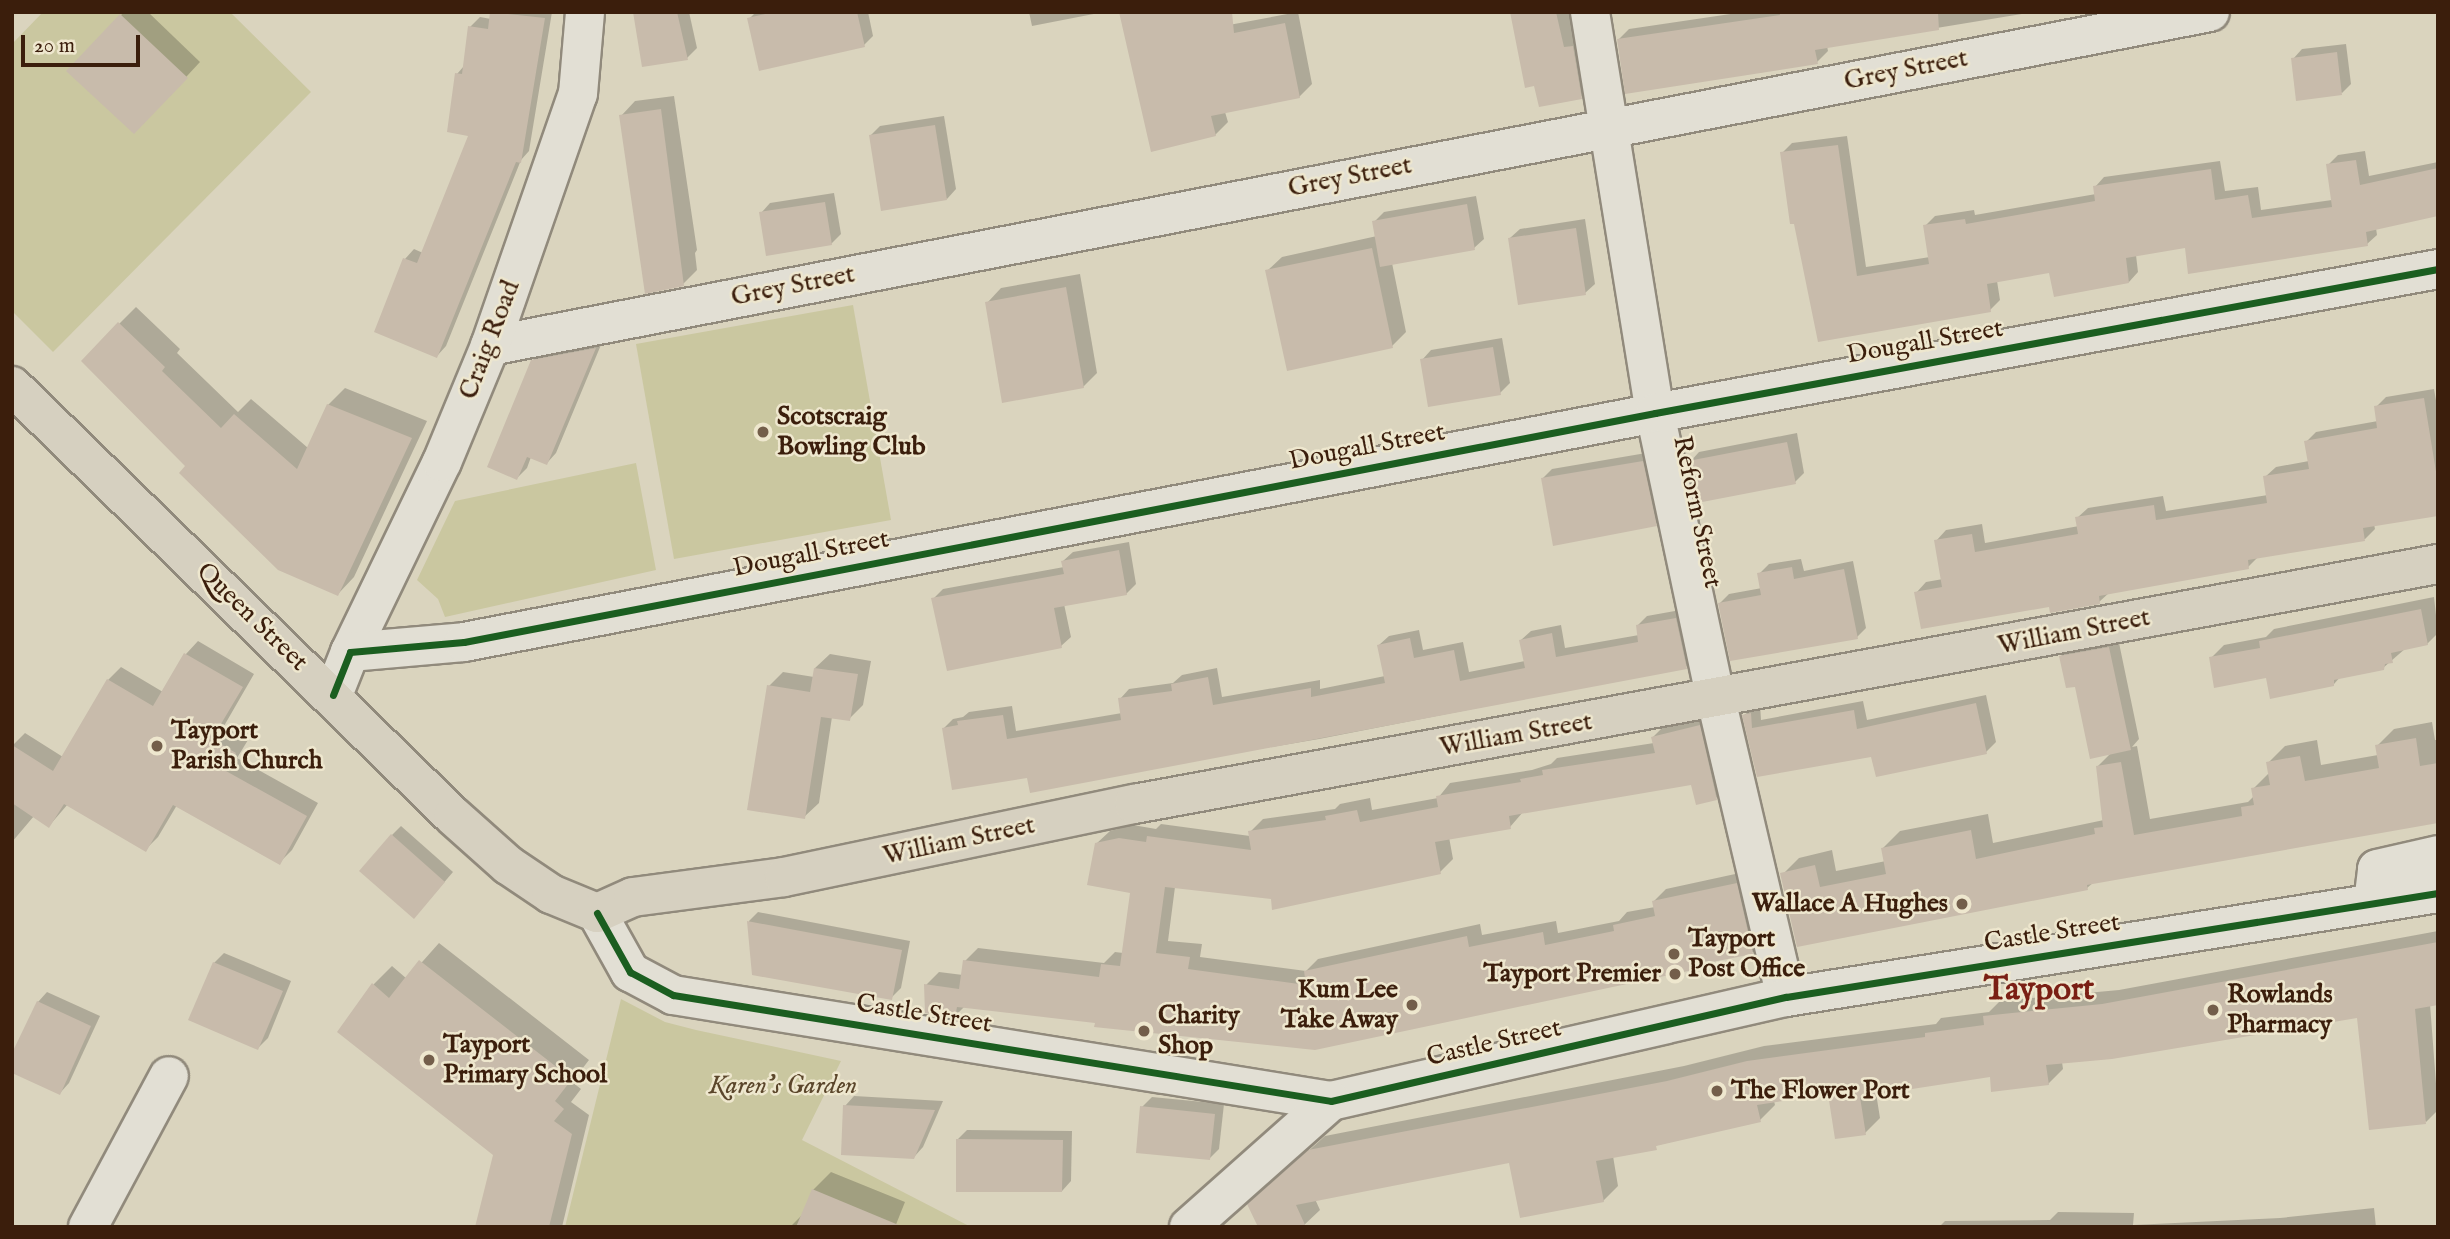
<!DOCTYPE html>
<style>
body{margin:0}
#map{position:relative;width:2450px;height:1239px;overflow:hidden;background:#dad4be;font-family:"IM FELL English",serif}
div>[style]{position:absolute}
.green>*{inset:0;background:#cac7a0}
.shadow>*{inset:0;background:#0003}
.building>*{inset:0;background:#c8bbab}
.roads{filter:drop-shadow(2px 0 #918a7c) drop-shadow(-2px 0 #918a7c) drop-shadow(0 2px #918a7c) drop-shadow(0 -2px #918a7c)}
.minor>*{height:38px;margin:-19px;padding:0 19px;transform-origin:19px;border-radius:19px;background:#e2dfd4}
.major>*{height:38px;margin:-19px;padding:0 19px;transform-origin:19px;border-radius:19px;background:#d6d0c0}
.cycleway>*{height:7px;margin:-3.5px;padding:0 3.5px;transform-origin:3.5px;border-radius:3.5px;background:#1b5e20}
.dots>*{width:19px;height:19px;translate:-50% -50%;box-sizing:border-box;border:4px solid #eee7ce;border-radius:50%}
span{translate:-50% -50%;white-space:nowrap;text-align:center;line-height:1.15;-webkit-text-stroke:5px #eee7ce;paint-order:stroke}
.street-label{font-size:26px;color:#3b1e0c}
.poi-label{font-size:26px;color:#3b1e0c;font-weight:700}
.left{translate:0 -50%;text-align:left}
.right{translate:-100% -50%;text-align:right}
.park-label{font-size:26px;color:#5b462b;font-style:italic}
.district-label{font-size:33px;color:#7a1f14;font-weight:700}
.frame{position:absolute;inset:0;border:14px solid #3b1e0c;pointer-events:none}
.scale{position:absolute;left:21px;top:35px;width:119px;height:32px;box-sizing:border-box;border:4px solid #3b1e0c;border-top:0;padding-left:9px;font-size:21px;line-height:24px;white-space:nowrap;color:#3b1e0c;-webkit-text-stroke:5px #eee7ce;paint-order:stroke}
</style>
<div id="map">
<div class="green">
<i style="clip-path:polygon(43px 12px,230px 12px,311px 92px,53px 352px,12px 311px,12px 44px)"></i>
<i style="clip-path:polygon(853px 305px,891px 520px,674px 559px,636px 344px)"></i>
<i style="clip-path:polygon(636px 463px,656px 570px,445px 617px,438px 599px,417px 580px,455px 501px)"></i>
<i style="clip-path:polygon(621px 999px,665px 1022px,696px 1030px,841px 1061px,802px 1140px,971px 1227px,565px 1227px)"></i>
</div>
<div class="shadow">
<i style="clip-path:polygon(124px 12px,148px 12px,200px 62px,148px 118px,69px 71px)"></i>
<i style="clip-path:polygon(492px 12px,552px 12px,529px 151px,521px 160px,446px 346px,437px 356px,405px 259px,414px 249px,423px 253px,470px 134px,457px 74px,464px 66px,470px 27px,480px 17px,491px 19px)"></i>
<i style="clip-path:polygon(635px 12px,689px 12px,697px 48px,687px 58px)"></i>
<i style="clip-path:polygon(756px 12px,868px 12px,873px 36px,864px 45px,749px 19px)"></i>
<i style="clip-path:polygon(1029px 12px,1104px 12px,1032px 26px)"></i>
<i style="clip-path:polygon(1298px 12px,1312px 84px,1299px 97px,1225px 112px,1228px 122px,1215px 135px,1153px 149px,1202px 30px)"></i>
<i style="clip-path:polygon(1511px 12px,1571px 12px,1594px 84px,1581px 97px)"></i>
<i style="clip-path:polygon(1744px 12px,2034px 12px,1827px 46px,1828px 51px,1817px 62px,1618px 40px,1629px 29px)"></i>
<i style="clip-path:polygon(2346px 44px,2351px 84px,2342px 93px,2293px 59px,2302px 49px)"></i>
<i style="clip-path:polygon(674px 96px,697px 250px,695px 253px,697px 270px,683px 284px,621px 116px,635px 101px)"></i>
<i style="clip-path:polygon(944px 116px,956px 189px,947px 199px,870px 136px,880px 126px)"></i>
<i style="clip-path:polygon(1847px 136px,1866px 267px,1930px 257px,1925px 226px,1935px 216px,1974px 210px,1975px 215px,2096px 194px,2095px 187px,2104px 177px,2220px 161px,2225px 191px,2258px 187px,2261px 210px,2332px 200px,2328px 165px,2338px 155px,2365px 151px,2369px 176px,2438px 162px,2438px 215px,2376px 228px,2377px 235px,2367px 244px,2186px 246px,2136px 255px,2138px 272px,2129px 282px,2051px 271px,1997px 281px,2000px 300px,1990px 310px,1819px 340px,1782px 153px,1792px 143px)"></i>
<i style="clip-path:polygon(834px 193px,841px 234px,831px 244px,761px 213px,770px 203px)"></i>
<i style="clip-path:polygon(1476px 196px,1484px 239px,1474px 248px,1392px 263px,1406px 332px,1392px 346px,1267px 271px,1282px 257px,1377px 236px,1374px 222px,1384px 212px)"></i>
<i style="clip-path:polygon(1585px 219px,1595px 284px,1585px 293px,1510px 238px,1520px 229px)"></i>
<i style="clip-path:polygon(1080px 274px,1097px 373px,1083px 387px,987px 303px,1001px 288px)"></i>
<i style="clip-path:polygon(136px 307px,180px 349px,177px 353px,238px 412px,251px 399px,308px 448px,328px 405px,345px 388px,427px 421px,354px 577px,338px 594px,188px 466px,119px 324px)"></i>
<i style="clip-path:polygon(1502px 338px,1510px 383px,1500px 393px,1422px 360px,1431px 350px)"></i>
<i style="clip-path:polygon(603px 340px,556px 453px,547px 463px,531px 457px,527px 468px,517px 478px,532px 361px,542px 351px)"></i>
<i style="clip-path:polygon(2434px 389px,2438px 412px,2438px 514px,2374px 524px,2375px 529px,2365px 539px,2259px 556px,2248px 567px,2110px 592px,2099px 602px,2050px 605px,1916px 593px,1926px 582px,1943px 579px,1936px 541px,1946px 530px,1982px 524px,1985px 543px,2079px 526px,2077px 518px,2088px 508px,2163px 496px,2166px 511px,2268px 495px,2265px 477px,2276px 467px,2309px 461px,2306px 442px,2316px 432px,2378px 421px,2376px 407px,2386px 397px)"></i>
<i style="clip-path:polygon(1797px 433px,1804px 473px,1795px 482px,1690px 462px,1699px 452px)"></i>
<i style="clip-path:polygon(1652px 452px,1665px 515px,1656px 524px,1543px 478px,1552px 469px)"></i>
<i style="clip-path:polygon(1129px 542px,1136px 584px,1126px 594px,1064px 604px,1071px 637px,1061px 646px,933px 599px,943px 589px,1064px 567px,1063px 561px,1073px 552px)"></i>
<i style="clip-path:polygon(1801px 559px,1804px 571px,1853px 561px,1866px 628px,1857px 637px,1720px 603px,1729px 594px,1762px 588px,1759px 574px,1769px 564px)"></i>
<i style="clip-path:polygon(2434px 597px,2438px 633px,2427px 644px,2406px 648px,2383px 668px,2341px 676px,2334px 684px,2267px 676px,2211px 658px,2224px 645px,2266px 637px,2274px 629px)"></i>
<i style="clip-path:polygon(1686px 609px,1696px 658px,1686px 667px,1319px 739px,1098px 776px,1028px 776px,944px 728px,953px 719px,963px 717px,969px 712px,1012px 706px,1016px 731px,1122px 713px,1120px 699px,1129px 689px,1173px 683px,1182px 675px,1217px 668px,1222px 697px,1320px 680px,1320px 689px,1385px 676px,1379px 645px,1389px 636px,1419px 630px,1423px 650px,1463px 642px,1469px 672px,1525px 661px,1521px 640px,1531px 631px,1561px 625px,1565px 648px,1639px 635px,1637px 626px,1647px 616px)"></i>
<i style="clip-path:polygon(2118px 638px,2139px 739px,2132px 747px,2137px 746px,2150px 819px,2248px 802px,2254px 796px,2253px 789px,2270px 772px,2268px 763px,2285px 746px,2317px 740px,2321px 765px,2378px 755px,2377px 746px,2394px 729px,2432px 722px,2435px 740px,2438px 740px,2438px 821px,2094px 882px,2087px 888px,1798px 945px,1782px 875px,1799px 858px,1832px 850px,1836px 871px,1886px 861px,1883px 848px,1900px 831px,1988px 814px,1993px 843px,2104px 820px,2098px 766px,2111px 753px,2061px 656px,2071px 647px)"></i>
<i style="clip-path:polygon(198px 641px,254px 674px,224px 726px,248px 740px,237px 758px,318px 803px,292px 850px,279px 863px,177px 805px,158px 837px,146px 849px,68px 804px,49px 826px,34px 816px,12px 842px,12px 746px,25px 733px,63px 757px,108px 680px,121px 667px,163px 692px,186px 654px)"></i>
<i style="clip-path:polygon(830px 654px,871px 661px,863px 705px,849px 719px,832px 717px,819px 803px,804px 817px,769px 686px,783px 672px,814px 677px,815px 668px)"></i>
<i style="clip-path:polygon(1986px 695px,1996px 742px,1986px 752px,1873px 755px,1758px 775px,1744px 715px,1760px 704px,1761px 720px,1863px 701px,1867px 720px)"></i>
<i style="clip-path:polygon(1712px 713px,1729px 785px,1716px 798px,1693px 783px,1523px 812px,1510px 827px,1449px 837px,1453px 859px,1440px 872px,1272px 898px,1175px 887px,1168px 941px,1202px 944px,1200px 957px,1306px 971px,1318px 959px,1480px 924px,1482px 935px,1556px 921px,1558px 933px,1619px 921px,1627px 912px,1655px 907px,1654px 901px,1666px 889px,1749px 871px,1765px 939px,1753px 952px,1698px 963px,1692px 968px,1096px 1022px,965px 1006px,955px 1016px,926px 985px,939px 972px,963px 975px,965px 961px,978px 948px,1104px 963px,1115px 952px,1123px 953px,1132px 891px,1096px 844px,1110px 831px,1133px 825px,1156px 829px,1161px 824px,1250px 836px,1250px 832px,1263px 819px,1335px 809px,1340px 804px,1370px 798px,1372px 810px,1438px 798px,1450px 783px,1532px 770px,1551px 764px,1557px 758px,1654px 743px,1653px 737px,1666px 724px)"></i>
<i style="clip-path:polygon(401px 826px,453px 872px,423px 907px,392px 835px)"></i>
<i style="clip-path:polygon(758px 912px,910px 941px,901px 988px,891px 998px,754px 973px,749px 921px)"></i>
<i style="clip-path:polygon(2438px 931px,2438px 1003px,2430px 1004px,2438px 1110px,2426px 1122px,2358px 1016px,2062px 1062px,2063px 1069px,2048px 1084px,1991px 1075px,1876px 1093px,1880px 1118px,1865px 1133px,1829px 1092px,1774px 1101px,1775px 1105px,1760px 1120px,1613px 1156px,1618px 1186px,1603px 1201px,1511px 1161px,1315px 1199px,1320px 1210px,1302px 1227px,1265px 1190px,1325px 1136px,1684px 1066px,1764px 1046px,1936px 1024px,1941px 1018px,1989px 1012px,2000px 1001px,2119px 990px)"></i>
<i style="clip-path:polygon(439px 943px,589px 1060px,572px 1082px,581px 1089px,571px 1102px,589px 1115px,562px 1227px,476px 1227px,495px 1154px,340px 1031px,374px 984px,392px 966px,407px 979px)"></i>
<i style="clip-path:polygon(224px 953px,291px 981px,268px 1038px,258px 1048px,214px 963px)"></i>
<i style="clip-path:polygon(47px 992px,100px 1016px,69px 1083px,60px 1093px,38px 1002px)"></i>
<i style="clip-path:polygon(854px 1096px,943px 1101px,923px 1147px,914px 1157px,845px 1106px)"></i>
<i style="clip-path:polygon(1152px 1097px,1224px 1104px,1219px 1149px,1210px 1158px,1142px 1107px)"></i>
<i style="clip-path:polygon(967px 1130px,1072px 1131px,1071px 1181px,1062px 1191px,958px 1139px)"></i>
<i style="clip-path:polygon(831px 1172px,905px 1202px,895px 1227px,790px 1227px,803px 1214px,813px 1190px)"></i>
<i style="clip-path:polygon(2374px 1208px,2376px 1227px,1939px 1227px,1945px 1221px,2050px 1220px,2058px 1212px,2134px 1213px,2133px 1225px,2280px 1218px)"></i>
</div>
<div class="building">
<i style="clip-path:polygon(490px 12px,545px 18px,521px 163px,516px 162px,437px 358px,374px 332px,403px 258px,417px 263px,468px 136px,447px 132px,455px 73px,462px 74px,468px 26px,488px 29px)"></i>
<i style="clip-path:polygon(633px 12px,677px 12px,688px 60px,642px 67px)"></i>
<i style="clip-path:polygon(774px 12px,857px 12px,865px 47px,759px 71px,747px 18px)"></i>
<i style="clip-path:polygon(1119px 12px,1232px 12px,1234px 33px,1285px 23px,1300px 98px,1211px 116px,1216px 136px,1151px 152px)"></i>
<i style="clip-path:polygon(1510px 12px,1556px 12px,1564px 47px,1573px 46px,1582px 99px,1539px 107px,1534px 86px,1525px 88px)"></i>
<i style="clip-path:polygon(1779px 12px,1938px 12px,1939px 30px,1815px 50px,1818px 64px,1625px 94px,1617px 39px,1780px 15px)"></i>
<i style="clip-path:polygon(120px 14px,188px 78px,134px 134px,66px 71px)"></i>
<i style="clip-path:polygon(2337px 52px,2342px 95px,2296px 101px,2291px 58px)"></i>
<i style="clip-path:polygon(661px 109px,684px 286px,645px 294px,619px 115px)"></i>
<i style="clip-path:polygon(935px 125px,947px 200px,881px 211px,869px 135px)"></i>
<i style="clip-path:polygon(1838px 145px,1857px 276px,1929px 264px,1923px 225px,1965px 219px,1966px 224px,2095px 201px,2093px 186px,2211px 169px,2215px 200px,2248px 195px,2252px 218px,2332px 207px,2326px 164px,2356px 160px,2360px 185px,2438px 168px,2438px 216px,2366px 232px,2368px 246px,2188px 274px,2185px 248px,2126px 258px,2129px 283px,2054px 297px,2049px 273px,1987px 284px,1991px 312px,1818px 342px,1794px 224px,1790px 224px,1780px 152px)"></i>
<i style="clip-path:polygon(825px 202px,832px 245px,766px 256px,759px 212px)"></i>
<i style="clip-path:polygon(1467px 204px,1475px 250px,1380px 267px,1372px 221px)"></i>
<i style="clip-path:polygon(1576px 228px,1586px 295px,1518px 305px,1508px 238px)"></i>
<i style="clip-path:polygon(1372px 248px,1393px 348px,1287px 371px,1265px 270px)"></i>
<i style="clip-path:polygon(1066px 287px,1084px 388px,1002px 403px,985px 302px)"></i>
<i style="clip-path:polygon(118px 322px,165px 367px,162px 371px,221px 428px,234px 414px,297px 469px,327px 404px,412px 438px,338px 596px,278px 570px,179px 473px,185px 466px,81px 361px)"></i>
<i style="clip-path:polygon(1493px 347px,1501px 395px,1428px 407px,1420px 359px)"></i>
<i style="clip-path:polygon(596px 348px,547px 465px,527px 457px,517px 480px,487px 467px,531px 360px)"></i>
<i style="clip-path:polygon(2424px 398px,2438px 484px,2438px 516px,2363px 528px,2365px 541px,2248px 560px,2249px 569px,2099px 596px,2100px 604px,2050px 613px,2049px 607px,1921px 629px,1914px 592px,1942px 587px,1934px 540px,1972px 534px,1975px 552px,2078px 534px,2075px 517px,2154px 505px,2156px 520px,2267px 503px,2263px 476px,2309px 469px,2304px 441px,2377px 428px,2374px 406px)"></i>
<i style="clip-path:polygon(1787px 442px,1796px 484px,1697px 503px,1688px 461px)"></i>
<i style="clip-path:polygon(1643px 461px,1657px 526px,1553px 546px,1541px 478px)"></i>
<i style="clip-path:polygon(1119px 550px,1127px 595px,1054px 608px,1062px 648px,947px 671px,931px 598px,1064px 574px,1061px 561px)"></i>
<i style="clip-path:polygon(1792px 567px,1794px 579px,1844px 569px,1858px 639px,1730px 661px,1718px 603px,1761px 595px,1757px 573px)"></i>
<i style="clip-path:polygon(2421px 609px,2428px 645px,2391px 653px,2393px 663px,2385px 664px,2384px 670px,2334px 680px,2334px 686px,2270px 699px,2266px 678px,2214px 688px,2209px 657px,2260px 648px,2259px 641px)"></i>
<i style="clip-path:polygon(1676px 618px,1687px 669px,1030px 793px,1027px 778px,952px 790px,942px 728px,958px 725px,957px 721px,1003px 715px,1007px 739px,1121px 720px,1118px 698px,1172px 691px,1171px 684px,1208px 677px,1213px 705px,1311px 688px,1311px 697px,1385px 683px,1377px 645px,1410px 638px,1414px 658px,1454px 650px,1460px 681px,1525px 668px,1519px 640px,1552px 633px,1556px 657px,1638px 642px,1636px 625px)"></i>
<i style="clip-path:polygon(2109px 647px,2131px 750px,2090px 759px,2075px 687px,2066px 688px,2059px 656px)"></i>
<i style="clip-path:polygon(184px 653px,243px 687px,212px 739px,236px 753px,226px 771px,307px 816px,280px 865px,173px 805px,146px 852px,64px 804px,49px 828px,12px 803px,12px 745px,53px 771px,107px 679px,153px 706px)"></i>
<i style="clip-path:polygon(814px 668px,858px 674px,850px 721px,821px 717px,805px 819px,747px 810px,767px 685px,810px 692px)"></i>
<i style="clip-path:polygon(1976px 703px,1987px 754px,1876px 777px,1871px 757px,1757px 777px,1742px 715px,1751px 713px,1752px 728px,1854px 710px,1857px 729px)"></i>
<i style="clip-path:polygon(1700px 725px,1717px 800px,1696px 805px,1691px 785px,1509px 816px,1511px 829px,1435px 842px,1441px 874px,1272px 910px,1271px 899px,1165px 887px,1156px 953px,1190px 957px,1188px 969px,1306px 985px,1304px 971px,1467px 936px,1469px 947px,1543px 932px,1545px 945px,1614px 931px,1613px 925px,1655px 916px,1652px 901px,1737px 883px,1753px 954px,1692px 966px,1693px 970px,1315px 1050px,1094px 1027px,1095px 1023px,957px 1007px,955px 1018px,925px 1013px,924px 984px,959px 989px,963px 960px,1099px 977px,1101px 964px,1120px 966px,1130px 893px,1087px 885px,1095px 843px,1119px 838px,1146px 842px,1147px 836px,1251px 850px,1248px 831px,1326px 820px,1325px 816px,1357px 810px,1360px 822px,1438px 807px,1436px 796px,1521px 782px,1520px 779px,1543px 775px,1542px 770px,1655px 753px,1651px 737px)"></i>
<i style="clip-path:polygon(2416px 738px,2420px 766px,2438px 763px,2438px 823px,2087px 885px,2088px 890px,1797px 947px,1780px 873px,1815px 865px,1820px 887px,1886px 874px,1881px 848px,1971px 830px,1976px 859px,2095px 834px,2094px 828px,2103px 827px,2096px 766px,2121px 762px,2134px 835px,2242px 816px,2241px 807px,2254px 805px,2251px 788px,2270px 785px,2266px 762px,2300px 756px,2305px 781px,2379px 768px,2375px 745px)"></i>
<i style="clip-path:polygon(391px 834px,445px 882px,414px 919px,359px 871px)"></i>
<i style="clip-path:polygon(747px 921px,902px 950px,892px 1000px,752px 975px)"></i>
<i style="clip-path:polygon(2438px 942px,2438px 1005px,2415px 1009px,2426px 1124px,2369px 1130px,2357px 1018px,2112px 1059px,2046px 1065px,2049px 1085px,1991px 1092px,1990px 1077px,1860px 1097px,1866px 1135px,1835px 1139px,1828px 1094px,1757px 1105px,1761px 1122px,1656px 1146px,1657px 1150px,1596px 1161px,1604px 1202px,1520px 1218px,1509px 1163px,1296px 1205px,1306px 1227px,1258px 1227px,1247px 1204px,1308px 1150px,1667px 1081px,1747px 1061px,1925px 1037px,1925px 1033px,1984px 1025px,1983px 1016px,2102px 1004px)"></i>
<i style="clip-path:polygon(419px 960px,572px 1079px,555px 1101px,564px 1109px,554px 1121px,572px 1134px,549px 1227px,475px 1227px,493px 1155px,337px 1032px,372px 983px,389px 998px)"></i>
<i style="clip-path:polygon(213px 962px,283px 991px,258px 1050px,188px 1020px)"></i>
<i style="clip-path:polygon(37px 1001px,91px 1026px,60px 1095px,12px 1073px,12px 1053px)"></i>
<i style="clip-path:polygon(843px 1105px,935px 1110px,914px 1159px,841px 1155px)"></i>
<i style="clip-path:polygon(1140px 1106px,1215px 1114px,1210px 1160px,1136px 1153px)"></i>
<i style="clip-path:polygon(956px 1139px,1063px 1140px,1062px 1192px,956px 1192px)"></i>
<i style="clip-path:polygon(812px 1189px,901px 1226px,901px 1227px,796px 1227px)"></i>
</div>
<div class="roads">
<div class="minor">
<i style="left:1590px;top:12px;width:406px;rotate:80.8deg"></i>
<i style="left:1655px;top:413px;width:292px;rotate:78deg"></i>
<i style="left:1716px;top:699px;width:306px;rotate:76.8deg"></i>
<i style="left:490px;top:346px;width:1752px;rotate:-10.99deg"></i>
<i style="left:350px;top:652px;width:211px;rotate:-64.2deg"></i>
<i style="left:442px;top:462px;width:126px;rotate:-67.5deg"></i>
<i style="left:490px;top:346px;width:267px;rotate:-70.8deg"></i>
<i style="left:578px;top:94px;width:82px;rotate:-85.1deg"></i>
<i style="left:333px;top:695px;width:46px;rotate:-68.4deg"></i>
<i style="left:350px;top:652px;width:114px;rotate:-5deg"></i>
<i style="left:464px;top:642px;width:1213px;rotate:-10.88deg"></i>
<i style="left:1655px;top:413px;width:796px;rotate:-10.42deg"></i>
<i style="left:2373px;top:903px;width:34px;rotate:-83deg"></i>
<i style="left:2377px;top:869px;width:63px;rotate:-12.9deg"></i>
<i style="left:597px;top:913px;width:68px;rotate:60.8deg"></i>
<i style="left:630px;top:972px;width:49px;rotate:28.1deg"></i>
<i style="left:673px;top:995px;width:666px;rotate:9.15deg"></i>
<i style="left:1331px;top:1101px;width:467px;rotate:-12.9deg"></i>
<i style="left:1786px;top:997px;width:660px;rotate:-9.06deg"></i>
<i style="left:88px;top:1227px;width:171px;rotate:-61.8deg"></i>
<i style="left:1189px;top:1227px;width:190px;rotate:-41.6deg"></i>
</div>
<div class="major">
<i style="left:12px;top:386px;width:616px;rotate:44.28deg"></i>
<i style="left:453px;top:816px;width:74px;rotate:41.7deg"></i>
<i style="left:508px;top:865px;width:52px;rotate:34deg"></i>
<i style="left:551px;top:894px;width:50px;rotate:22.4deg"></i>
<i style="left:597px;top:913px;width:39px;rotate:-24deg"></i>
<i style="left:633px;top:897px;width:152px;rotate:-7.5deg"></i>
<i style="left:784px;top:877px;width:358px;rotate:-11.8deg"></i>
<i style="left:1134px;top:804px;width:1326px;rotate:-10.43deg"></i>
</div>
</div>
<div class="cycleway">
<i style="left:333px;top:695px;width:46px;rotate:-68.4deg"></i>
<i style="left:350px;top:652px;width:114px;rotate:-5deg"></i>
<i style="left:464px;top:642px;width:1213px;rotate:-10.88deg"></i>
<i style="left:1655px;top:413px;width:796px;rotate:-10.42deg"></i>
<i style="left:597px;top:913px;width:68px;rotate:60.8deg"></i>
<i style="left:630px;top:972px;width:49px;rotate:28.1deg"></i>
<i style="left:673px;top:995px;width:666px;rotate:9.15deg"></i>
<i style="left:1331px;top:1101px;width:467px;rotate:-12.9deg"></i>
<i style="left:1786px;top:997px;width:660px;rotate:-9.06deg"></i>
</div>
<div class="dots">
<i style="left:763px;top:432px;background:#735e4a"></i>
<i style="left:157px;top:746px;background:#735e4a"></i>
<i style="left:1962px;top:904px;background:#735e4a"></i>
<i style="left:1674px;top:954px;background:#735e4a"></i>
<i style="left:1675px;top:974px;background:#735e4a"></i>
<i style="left:1412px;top:1005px;background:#735e4a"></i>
<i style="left:2213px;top:1010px;background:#735e4a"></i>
<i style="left:1144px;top:1031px;background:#735e4a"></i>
<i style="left:429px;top:1060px;background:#735e4a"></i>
<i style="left:1717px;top:1091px;background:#735e4a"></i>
</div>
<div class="street-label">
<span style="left:1906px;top:70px;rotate:-11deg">Grey Street</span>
<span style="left:1350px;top:177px;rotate:-11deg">Grey Street</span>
<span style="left:793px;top:286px;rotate:-11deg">Grey Street</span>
<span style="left:490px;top:340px;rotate:-69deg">Craig Road</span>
<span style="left:1925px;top:342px;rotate:-10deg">Dougall Street</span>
<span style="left:1367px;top:447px;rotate:-11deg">Dougall Street</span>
<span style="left:1697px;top:512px;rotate:78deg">Reform Street</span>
<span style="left:811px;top:554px;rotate:-11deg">Dougall Street</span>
<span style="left:252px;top:617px;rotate:44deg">Queen Street</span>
<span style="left:2074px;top:632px;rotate:-11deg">William Street</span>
<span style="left:1516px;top:735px;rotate:-10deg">William Street</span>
<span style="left:959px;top:841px;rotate:-12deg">William Street</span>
<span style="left:2052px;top:933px;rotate:-9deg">Castle Street</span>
<span style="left:924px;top:1014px;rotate:9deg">Castle Street</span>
<span style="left:1494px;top:1043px;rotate:-13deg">Castle Street</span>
</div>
<div class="poi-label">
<span class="left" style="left:777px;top:432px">Scotscraig<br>Bowling Club</span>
<span class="left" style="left:171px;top:746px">Tayport<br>Parish Church</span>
<span class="right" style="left:1948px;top:904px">Wallace A Hughes</span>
<span class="left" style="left:1688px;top:954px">Tayport<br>Post Office</span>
<span class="right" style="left:1661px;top:974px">Tayport Premier</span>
<span class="right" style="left:1398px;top:1005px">Kum Lee<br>Take Away</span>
<span class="left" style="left:2227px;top:1010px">Rowlands<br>Pharmacy</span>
<span class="left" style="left:1158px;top:1031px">Charity<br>Shop</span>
<span class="left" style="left:443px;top:1060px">Tayport<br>Primary School</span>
<span class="left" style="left:1731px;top:1091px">The Flower Port</span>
</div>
<div class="park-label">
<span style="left:783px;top:1086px">Karen's Garden</span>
</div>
<div class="district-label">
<span style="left:2039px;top:991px">Tayport</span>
</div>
<div class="frame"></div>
<div class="scale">20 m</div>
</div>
